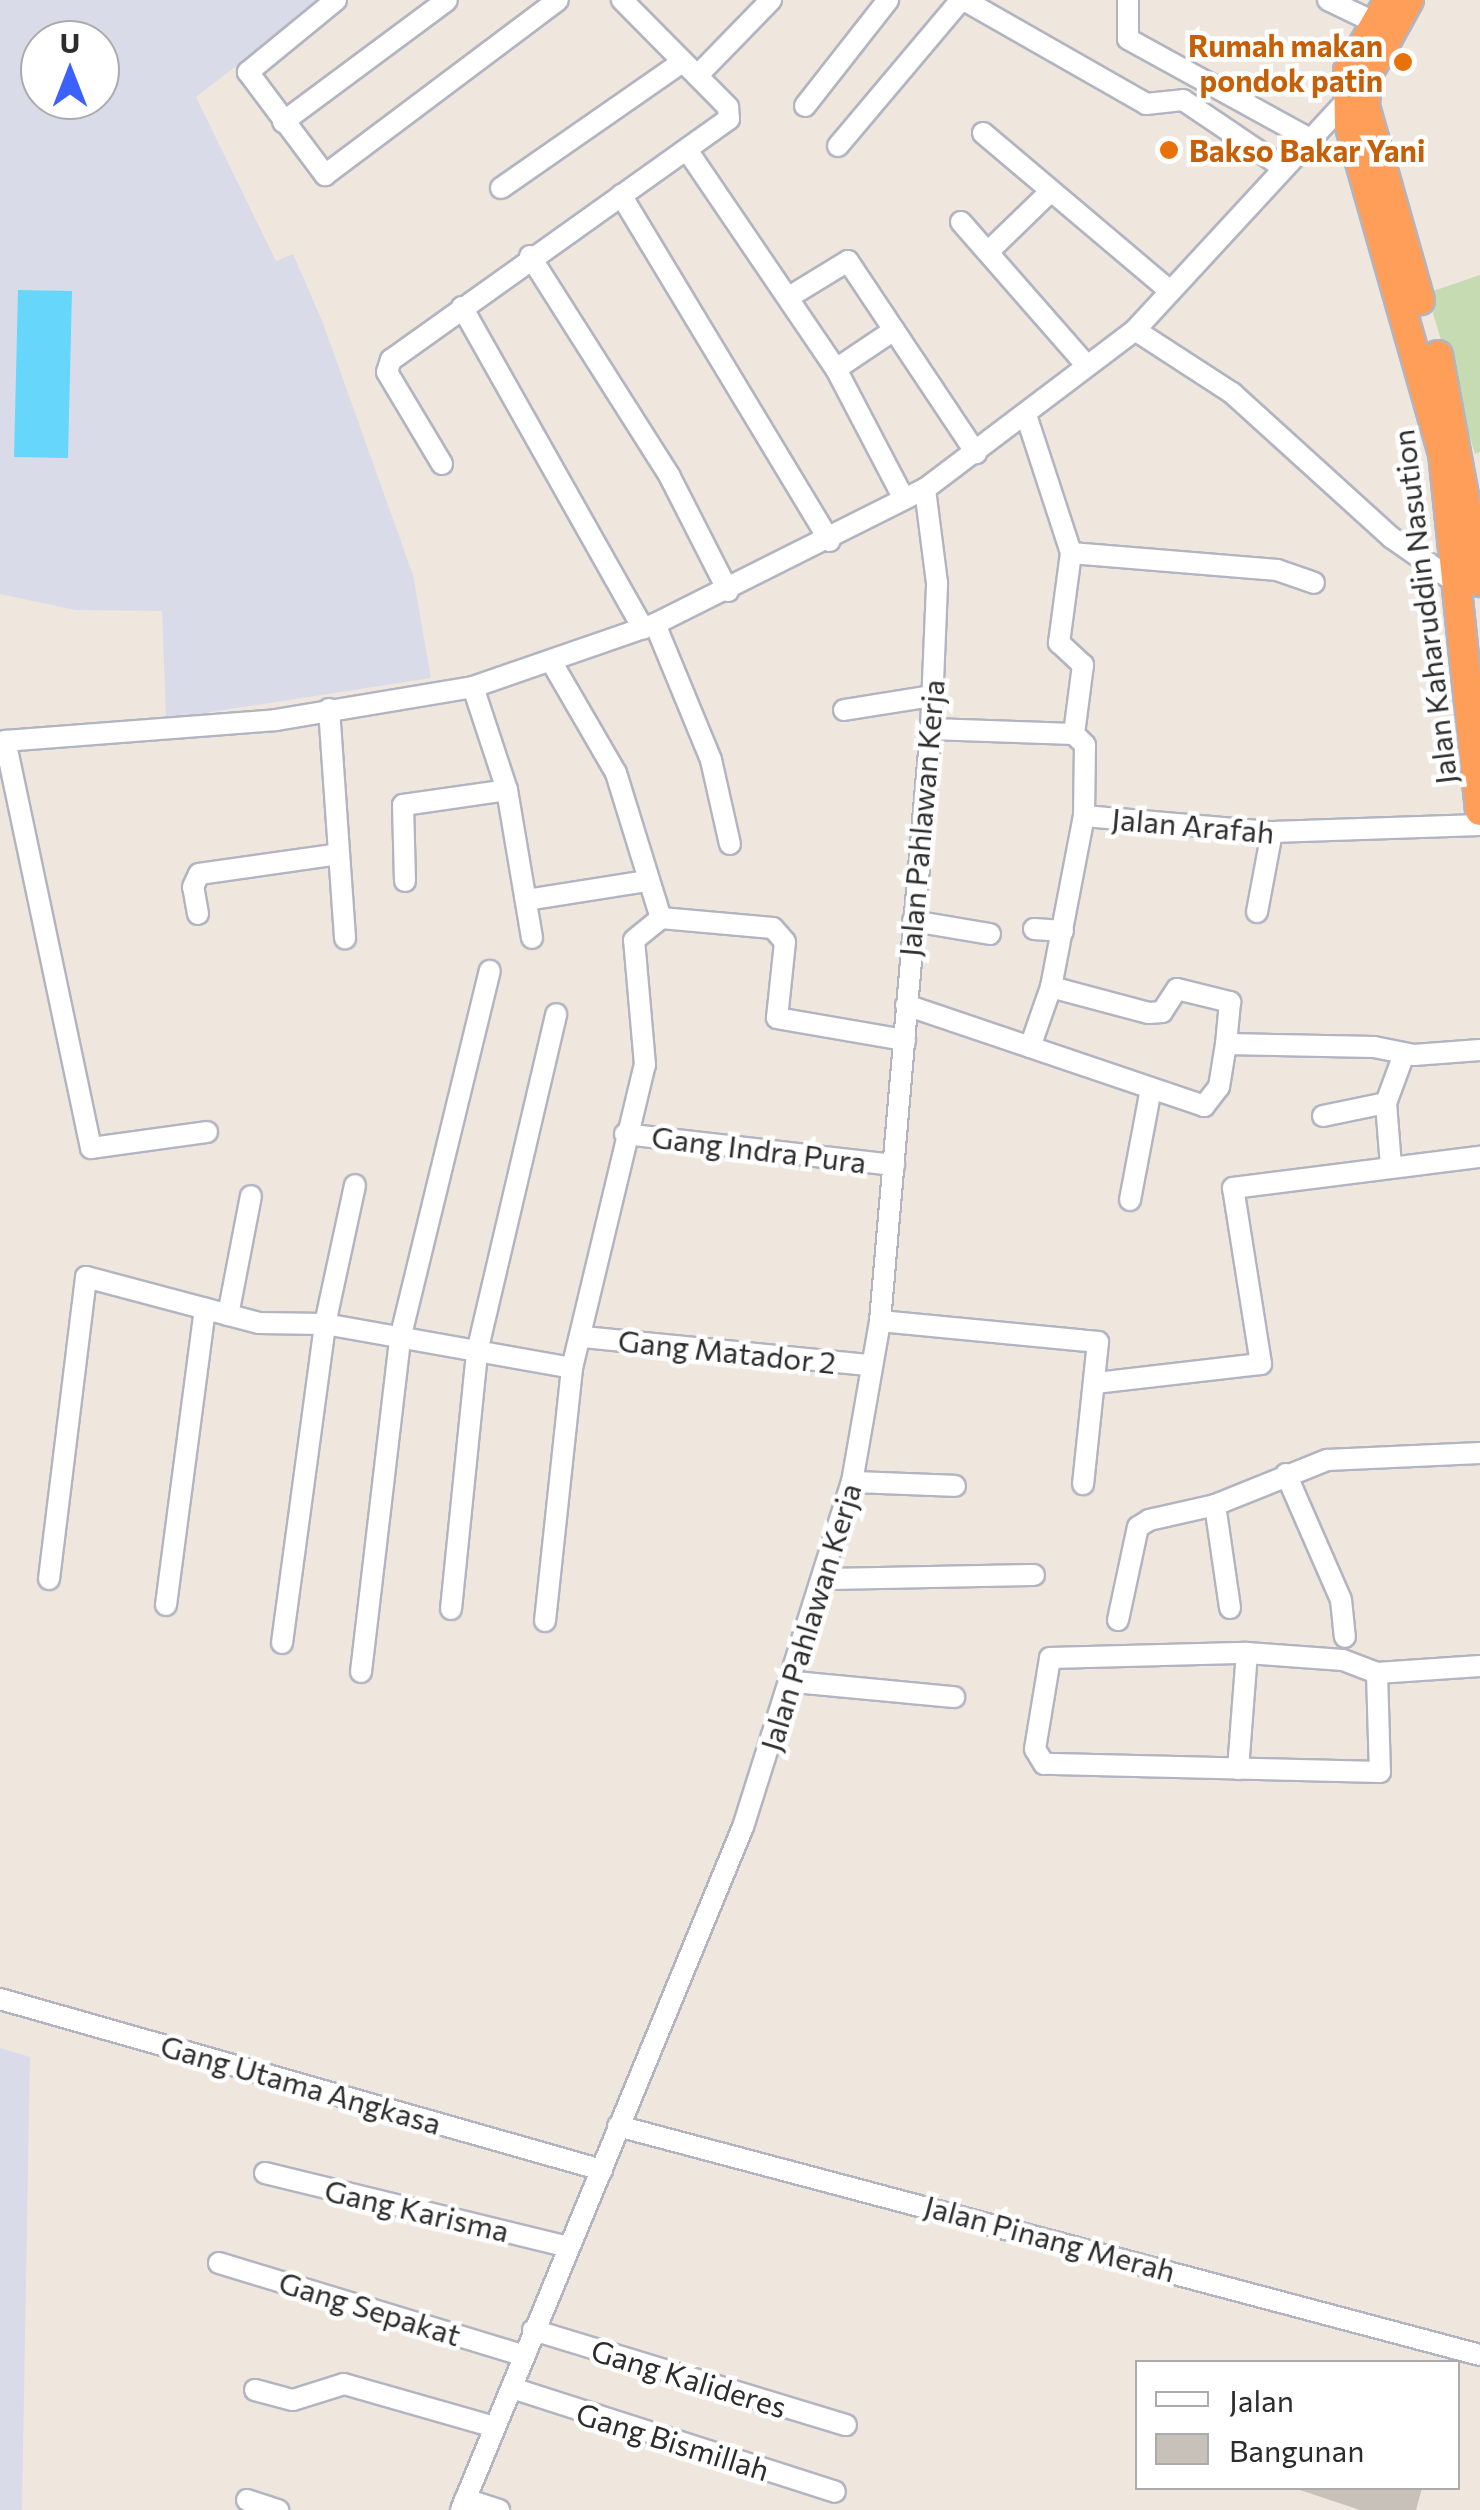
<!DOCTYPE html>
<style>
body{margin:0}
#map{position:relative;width:1480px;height:2510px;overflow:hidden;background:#efe7de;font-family:Commissioner,sans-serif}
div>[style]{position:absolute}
.airport>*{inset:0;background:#d9dce8}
.cemetery>*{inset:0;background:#c7dbb3}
.water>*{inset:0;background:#67d6fb}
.building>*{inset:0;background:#c7c1b9}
.roads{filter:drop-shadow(2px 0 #b2b5c1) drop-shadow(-2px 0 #b2b5c1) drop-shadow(0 2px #b2b5c1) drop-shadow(0 -2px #b2b5c1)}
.minor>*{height:20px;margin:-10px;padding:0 10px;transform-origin:10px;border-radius:10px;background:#fff}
.highway>*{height:28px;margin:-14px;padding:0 14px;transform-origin:14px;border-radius:14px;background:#ff9e59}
.dots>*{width:28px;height:28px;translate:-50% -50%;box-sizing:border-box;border:5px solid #fff;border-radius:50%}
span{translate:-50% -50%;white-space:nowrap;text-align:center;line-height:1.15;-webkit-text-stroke:9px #fff;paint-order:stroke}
.food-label{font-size:30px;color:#c56008;font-weight:700}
.right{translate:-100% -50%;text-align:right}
.left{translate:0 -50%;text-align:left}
.street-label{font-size:30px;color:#2c2c2c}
.legend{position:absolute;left:1135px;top:2360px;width:325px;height:130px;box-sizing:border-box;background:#fff;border:2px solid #ababab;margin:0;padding:12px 18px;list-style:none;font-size:30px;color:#2c2c2c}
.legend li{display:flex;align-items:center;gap:20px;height:50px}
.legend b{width:50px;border:2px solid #ababab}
.north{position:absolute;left:20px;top:20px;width:100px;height:100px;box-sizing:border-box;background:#fff;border:2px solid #ababab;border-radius:50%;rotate:0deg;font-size:28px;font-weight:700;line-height:40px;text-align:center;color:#2c2c2c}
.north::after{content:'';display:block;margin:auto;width:35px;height:45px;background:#3b62ff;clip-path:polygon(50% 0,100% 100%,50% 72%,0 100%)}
</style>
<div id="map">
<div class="airport">
<i style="clip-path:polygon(evenodd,0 0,322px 0,196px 97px,276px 261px,293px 254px,323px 323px,413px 575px,431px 678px,166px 719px,162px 611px,75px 610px,0 594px,0 0,40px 40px,100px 40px,100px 100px,40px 100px,40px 40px)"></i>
<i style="clip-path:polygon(0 2048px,30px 2057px,22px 2510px,0 2510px)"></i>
</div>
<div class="cemetery">
<i style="clip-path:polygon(1480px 275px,1480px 452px,1475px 454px,1427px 293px)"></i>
</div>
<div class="water">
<i style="clip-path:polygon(18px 290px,72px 291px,68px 458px,14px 457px)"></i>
</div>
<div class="building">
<i style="clip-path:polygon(1294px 2488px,1422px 2488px,1416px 2510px,1360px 2510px)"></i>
</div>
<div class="roads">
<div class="minor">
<i style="left:336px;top:0;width:114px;rotate:140.7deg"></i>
<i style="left:248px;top:72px;width:129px;rotate:53.2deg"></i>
<i style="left:325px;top:175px;width:291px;rotate:-36.9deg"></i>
<i style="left:964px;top:0;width:210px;rotate:29.7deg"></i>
<i style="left:1146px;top:104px;width:37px;rotate:-6deg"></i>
<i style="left:1183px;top:100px;width:122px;rotate:34deg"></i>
<i style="left:1128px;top:0;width:39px;rotate:90deg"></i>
<i style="left:1128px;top:39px;width:203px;rotate:28.8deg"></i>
<i style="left:1328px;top:0;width:51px;rotate:25.6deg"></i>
<i style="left:698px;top:75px;width:105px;rotate:-45.8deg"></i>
<i style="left:805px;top:106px;width:135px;rotate:-51.9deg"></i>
<i style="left:283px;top:122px;width:204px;rotate:-36.6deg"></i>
<i style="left:983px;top:133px;width:245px;rotate:40.2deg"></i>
<i style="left:838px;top:146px;width:191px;rotate:-49.9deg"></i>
<i style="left:687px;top:150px;width:265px;rotate:55.8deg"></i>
<i style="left:836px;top:369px;width:142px;rotate:62.4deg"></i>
<i style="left:501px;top:188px;width:219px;rotate:-34.8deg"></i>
<i style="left:621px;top:195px;width:404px;rotate:58.9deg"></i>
<i style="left:961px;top:222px;width:191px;rotate:48.8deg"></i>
<i style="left:988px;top:252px;width:86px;rotate:-44.1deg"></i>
<i style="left:530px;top:256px;width:262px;rotate:57.6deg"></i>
<i style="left:670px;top:477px;width:128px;rotate:63deg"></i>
<i style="left:789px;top:297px;width:69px;rotate:-31.4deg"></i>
<i style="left:848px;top:261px;width:231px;rotate:56.3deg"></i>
<i style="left:462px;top:307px;width:369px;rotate:60.6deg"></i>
<i style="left:1135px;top:330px;width:116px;rotate:33deg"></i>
<i style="left:1232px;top:393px;width:216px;rotate:42.2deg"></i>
<i style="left:1392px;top:538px;width:80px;rotate:34.9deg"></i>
<i style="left:836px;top:369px;width:70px;rotate:-33.9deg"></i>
<i style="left:1027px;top:418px;width:142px;rotate:71.9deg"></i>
<i style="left:1071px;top:553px;width:207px;rotate:4.7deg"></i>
<i style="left:1277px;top:570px;width:39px;rotate:19deg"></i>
<i style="left:442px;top:464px;width:107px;rotate:-120.9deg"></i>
<i style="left:387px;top:372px;width:13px;rotate:-72deg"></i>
<i style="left:391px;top:360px;width:415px;rotate:-35.5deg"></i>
<i style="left:729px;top:119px;width:12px;rotate:-95deg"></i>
<i style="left:728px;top:107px;width:151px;rotate:-134.7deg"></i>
<i style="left:655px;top:624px;width:147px;rotate:67.6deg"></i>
<i style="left:711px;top:760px;width:86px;rotate:77.3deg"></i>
<i style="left:551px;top:661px;width:129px;rotate:59.9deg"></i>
<i style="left:616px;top:773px;width:152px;rotate:72.8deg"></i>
<i style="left:473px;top:687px;width:108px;rotate:71.7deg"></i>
<i style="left:507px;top:790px;width:150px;rotate:80.4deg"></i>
<i style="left:329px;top:709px;width:230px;rotate:86deg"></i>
<i style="left:844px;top:710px;width:88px;rotate:-9.1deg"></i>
<i style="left:931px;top:729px;width:143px;rotate:2deg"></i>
<i style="left:1074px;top:734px;width:70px;rotate:-82.6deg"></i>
<i style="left:1083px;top:665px;width:33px;rotate:-137deg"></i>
<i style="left:1059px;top:643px;width:91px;rotate:-82.4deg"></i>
<i style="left:1084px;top:816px;width:189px;rotate:4.9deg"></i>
<i style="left:1272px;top:832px;width:208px;rotate:-1.9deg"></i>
<i style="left:405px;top:881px;width:76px;rotate:-91.5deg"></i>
<i style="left:403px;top:805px;width:105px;rotate:-8.2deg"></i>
<i style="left:526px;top:900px;width:121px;rotate:-9deg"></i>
<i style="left:1257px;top:912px;width:81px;rotate:-79.4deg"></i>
<i style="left:198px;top:914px;width:27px;rotate:-100deg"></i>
<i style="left:193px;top:887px;width:14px;rotate:-65deg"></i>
<i style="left:199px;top:874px;width:141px;rotate:-8.1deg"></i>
<i style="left:913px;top:921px;width:78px;rotate:9.6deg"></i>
<i style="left:1034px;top:929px;width:29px;rotate:4deg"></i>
<i style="left:1051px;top:987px;width:101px;rotate:14.9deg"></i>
<i style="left:1149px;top:1013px;width:13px;rotate:-4deg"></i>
<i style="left:1162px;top:1012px;width:27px;rotate:-57deg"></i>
<i style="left:1177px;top:989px;width:55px;rotate:13.8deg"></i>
<i style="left:1230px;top:1002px;width:42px;rotate:95.4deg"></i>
<i style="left:906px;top:1005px;width:315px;rotate:18.7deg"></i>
<i style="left:1204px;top:1106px;width:24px;rotate:-52deg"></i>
<i style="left:1219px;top:1087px;width:44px;rotate:-80.8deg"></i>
<i style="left:1226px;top:1044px;width:148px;rotate:1.2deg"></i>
<i style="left:1374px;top:1047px;width:41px;rotate:11.3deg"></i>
<i style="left:1414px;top:1055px;width:66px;rotate:-4.3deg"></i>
<i style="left:1030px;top:1047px;width:64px;rotate:-70.7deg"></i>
<i style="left:1051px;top:987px;width:174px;rotate:-79.1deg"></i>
<i style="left:1084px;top:816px;width:71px;rotate:-89.2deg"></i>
<i style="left:1085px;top:745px;width:16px;rotate:-135deg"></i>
<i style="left:1386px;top:1103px;width:63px;rotate:85.5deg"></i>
<i style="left:1323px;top:1116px;width:64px;rotate:-11.7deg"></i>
<i style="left:1386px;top:1103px;width:52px;rotate:-69.8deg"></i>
<i style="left:207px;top:1132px;width:117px;rotate:172.1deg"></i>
<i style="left:91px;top:1148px;width:416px;rotate:-101.9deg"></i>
<i style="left:5px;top:741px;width:272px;rotate:-4.4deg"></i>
<i style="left:276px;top:720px;width:200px;rotate:-9.5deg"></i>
<i style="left:473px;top:687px;width:193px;rotate:-19.1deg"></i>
<i style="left:655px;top:624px;width:302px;rotate:-26.6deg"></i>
<i style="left:625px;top:1134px;width:271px;rotate:6.6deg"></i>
<i style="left:1130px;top:1200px;width:113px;rotate:-79.3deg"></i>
<i style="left:228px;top:1315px;width:121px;rotate:-79.1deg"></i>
<i style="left:880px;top:1321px;width:219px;rotate:5.5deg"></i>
<i style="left:1098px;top:1342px;width:143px;rotate:96deg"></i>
<i style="left:583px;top:1337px;width:289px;rotate:5.6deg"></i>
<i style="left:1096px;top:1383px;width:166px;rotate:-6.6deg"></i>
<i style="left:1261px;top:1364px;width:178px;rotate:-99deg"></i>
<i style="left:1233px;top:1188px;width:249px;rotate:-7.2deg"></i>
<i style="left:1286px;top:1474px;width:137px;rotate:66.4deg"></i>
<i style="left:1341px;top:1600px;width:37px;rotate:84deg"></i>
<i style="left:852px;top:1482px;width:103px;rotate:2.2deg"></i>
<i style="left:1215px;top:1505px;width:104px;rotate:81.7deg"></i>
<i style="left:49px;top:1579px;width:304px;rotate:-83deg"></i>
<i style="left:86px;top:1277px;width:179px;rotate:14.9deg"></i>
<i style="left:259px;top:1323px;width:66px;rotate:0.9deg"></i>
<i style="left:325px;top:1324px;width:251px;rotate:10.1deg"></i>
<i style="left:827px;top:1579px;width:207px;rotate:-1.1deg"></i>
<i style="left:166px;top:1605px;width:299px;rotate:-82.5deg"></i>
<i style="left:451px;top:1609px;width:258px;rotate:-84.2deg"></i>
<i style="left:477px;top:1352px;width:347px;rotate:-76.8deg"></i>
<i style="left:1118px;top:1620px;width:95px;rotate:-77.9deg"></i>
<i style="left:1138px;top:1527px;width:13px;rotate:-32deg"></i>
<i style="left:1149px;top:1520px;width:68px;rotate:-12.8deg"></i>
<i style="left:1215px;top:1505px;width:121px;rotate:-21.9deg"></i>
<i style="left:1327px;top:1460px;width:153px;rotate:-2.6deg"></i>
<i style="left:545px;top:1621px;width:254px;rotate:-83.9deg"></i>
<i style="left:572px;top:1368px;width:312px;rotate:-76.5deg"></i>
<i style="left:645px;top:1065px;width:125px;rotate:-95deg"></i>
<i style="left:634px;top:940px;width:35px;rotate:-39deg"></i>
<i style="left:661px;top:918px;width:112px;rotate:5.1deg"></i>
<i style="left:773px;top:928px;width:18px;rotate:49deg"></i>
<i style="left:785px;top:942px;width:76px;rotate:96deg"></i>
<i style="left:777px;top:1018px;width:130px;rotate:9.8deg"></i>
<i style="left:282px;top:1643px;width:322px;rotate:-82.3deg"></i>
<i style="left:325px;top:1324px;width:142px;rotate:-77.8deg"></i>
<i style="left:361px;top:1672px;width:335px;rotate:-83.3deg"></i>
<i style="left:400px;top:1339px;width:379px;rotate:-76.3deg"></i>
<i style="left:1377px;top:1673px;width:99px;rotate:88.3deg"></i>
<i style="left:1380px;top:1772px;width:336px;rotate:-178.6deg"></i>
<i style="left:1044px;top:1764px;width:17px;rotate:-121deg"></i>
<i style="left:1035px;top:1749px;width:92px;rotate:-80.6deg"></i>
<i style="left:1050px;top:1658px;width:197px;rotate:-1.5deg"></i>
<i style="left:1247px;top:1653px;width:96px;rotate:4.2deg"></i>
<i style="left:1343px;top:1660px;width:36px;rotate:21deg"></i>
<i style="left:1377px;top:1673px;width:103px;rotate:-3.9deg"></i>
<i style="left:794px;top:1682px;width:161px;rotate:5.4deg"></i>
<i style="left:1238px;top:1769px;width:116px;rotate:-85.6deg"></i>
<i style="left:0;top:1999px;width:626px;rotate:15.86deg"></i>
<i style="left:618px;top:2126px;width:892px;rotate:14.88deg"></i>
<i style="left:265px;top:2173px;width:313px;rotate:13.7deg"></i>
<i style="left:219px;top:2263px;width:316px;rotate:16.9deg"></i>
<i style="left:533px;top:2330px;width:327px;rotate:16.9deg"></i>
<i style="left:512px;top:2388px;width:339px;rotate:17.8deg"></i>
<i style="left:255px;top:2390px;width:39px;rotate:15deg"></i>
<i style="left:293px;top:2400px;width:53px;rotate:-17.4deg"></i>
<i style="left:344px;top:2384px;width:157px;rotate:15.9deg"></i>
<i style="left:465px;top:2499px;width:36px;rotate:18deg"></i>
<i style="left:247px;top:2500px;width:33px;rotate:18deg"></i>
<i style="left:461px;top:2510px;width:739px;rotate:-67.57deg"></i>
<i style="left:743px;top:1827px;width:362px;rotate:-72.5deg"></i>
<i style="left:852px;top:1482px;width:163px;rotate:-80.1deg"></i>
<i style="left:880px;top:1321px;width:594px;rotate:-85.08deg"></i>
<i style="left:931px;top:729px;width:146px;rotate:-87.6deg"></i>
<i style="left:937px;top:583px;width:95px;rotate:-97.3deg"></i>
<i style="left:925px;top:489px;width:263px;rotate:-37.1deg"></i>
<i style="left:1135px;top:330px;width:323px;rotate:-47.3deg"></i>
</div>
<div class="highway">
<i style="left:1389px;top:0;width:82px;rotate:120deg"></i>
<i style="left:1348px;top:71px;width:53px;rotate:88.9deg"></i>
<i style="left:1349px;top:124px;width:342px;rotate:74.1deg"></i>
<i style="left:1443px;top:453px;width:360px;rotate:84.1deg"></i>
<i style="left:1409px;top:0;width:87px;rotate:118.9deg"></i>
<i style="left:1367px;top:76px;width:30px;rotate:94deg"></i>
<i style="left:1365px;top:106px;width:202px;rotate:74.2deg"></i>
<i style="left:1438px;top:355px;width:231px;rotate:79.5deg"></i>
</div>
</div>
<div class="dots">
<i style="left:1403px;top:62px;background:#e8710a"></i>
<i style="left:1169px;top:150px;background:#e8710a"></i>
</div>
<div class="food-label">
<span class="right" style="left:1383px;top:62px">Rumah makan<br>pondok patin</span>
<span class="left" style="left:1189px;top:150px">Bakso Bakar Yani</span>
</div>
<div class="street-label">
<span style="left:1424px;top:607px;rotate:-97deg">Jalan Kaharuddin Nasution</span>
<span style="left:921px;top:818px;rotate:-85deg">Jalan Pahlawan Kerja</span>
<span style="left:1193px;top:825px;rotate:5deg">Jalan Arafah</span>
<span style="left:759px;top:1149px;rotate:7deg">Gang Indra Pura</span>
<span style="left:727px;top:1351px;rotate:6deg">Gang Matador 2</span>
<span style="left:810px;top:1617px;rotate:-73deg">Jalan Pahlawan Kerja</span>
<span style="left:301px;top:2084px;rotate:16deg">Gang Utama Angkasa</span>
<span style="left:417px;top:2210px;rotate:13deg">Gang Karisma</span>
<span style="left:1050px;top:2238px;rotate:15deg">Jalan Pinang Merah</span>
<span style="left:370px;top:2308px;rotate:17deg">Gang Sepakat</span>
<span style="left:689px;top:2378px;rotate:17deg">Gang Kalideres</span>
<span style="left:673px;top:2441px;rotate:17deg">Gang Bismillah</span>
</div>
<ul class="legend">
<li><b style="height:12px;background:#fff"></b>Jalan</li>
<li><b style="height:28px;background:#c7c1b9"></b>Bangunan</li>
</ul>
<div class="north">U</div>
</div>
